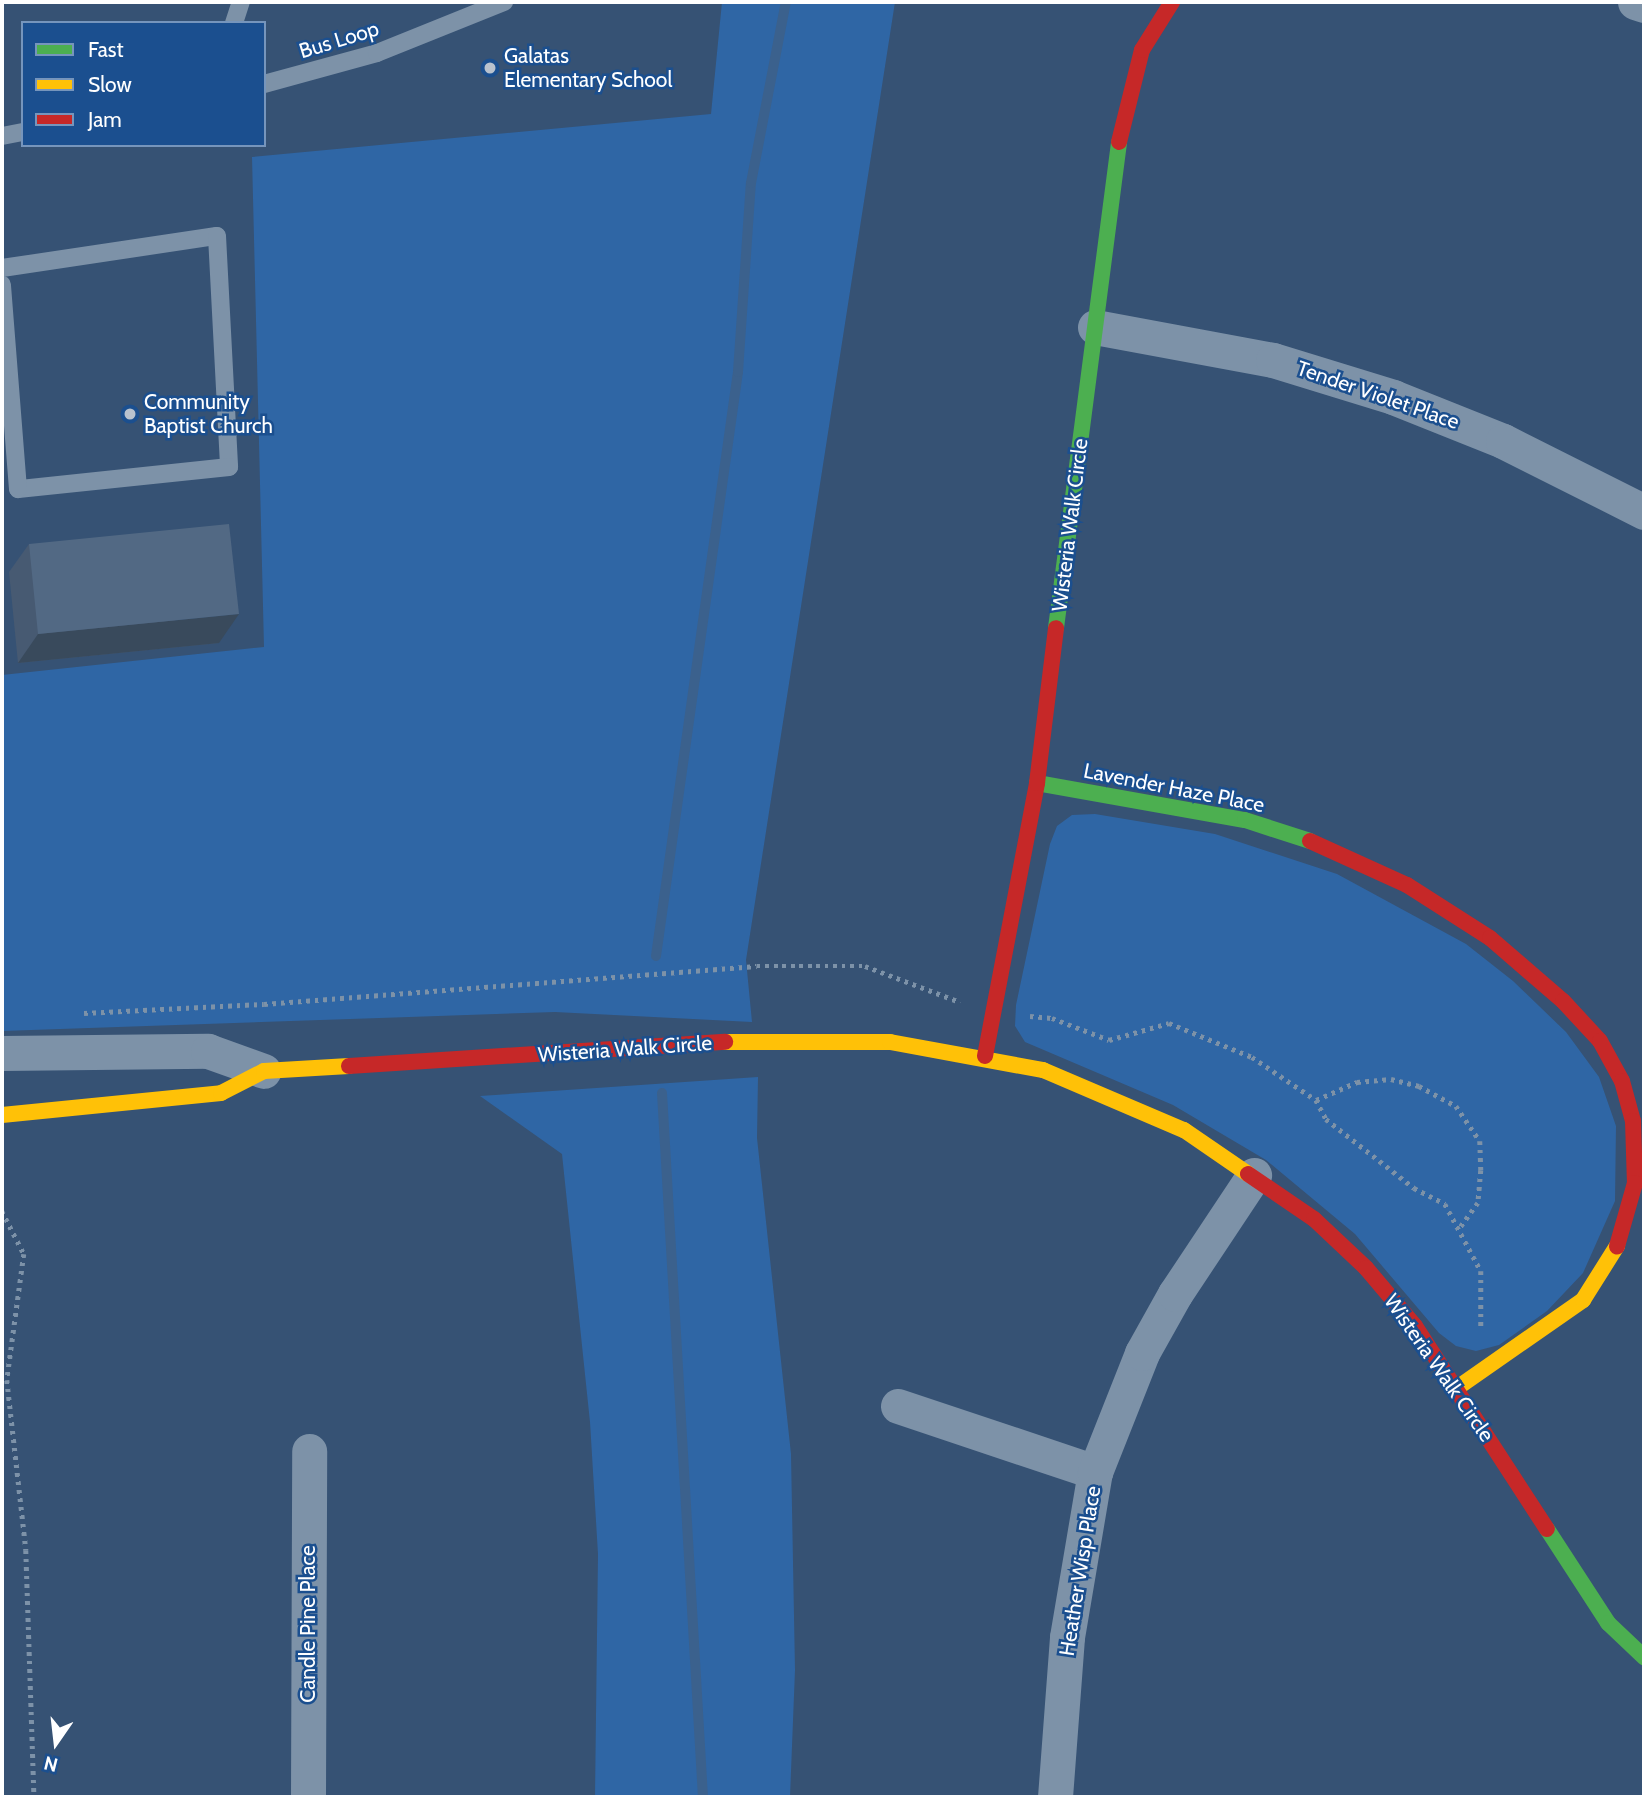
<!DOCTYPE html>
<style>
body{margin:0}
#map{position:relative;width:1646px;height:1799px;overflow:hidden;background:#365274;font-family:Cabin,sans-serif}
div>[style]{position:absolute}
.green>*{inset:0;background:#2f66a5}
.stream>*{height:10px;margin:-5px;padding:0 5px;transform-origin:5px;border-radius:5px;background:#3b618d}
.path>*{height:4.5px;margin-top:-2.25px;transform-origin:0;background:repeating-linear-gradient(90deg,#7d92a8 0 3.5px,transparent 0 8.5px)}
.lane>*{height:18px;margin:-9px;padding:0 9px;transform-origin:9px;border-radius:9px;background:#7d92a8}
.street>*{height:35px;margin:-17.5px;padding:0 17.5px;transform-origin:17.5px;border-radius:17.5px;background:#7d92a8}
.fast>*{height:16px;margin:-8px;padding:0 8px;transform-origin:8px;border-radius:8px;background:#4caf50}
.slow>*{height:16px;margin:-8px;padding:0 8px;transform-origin:8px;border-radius:8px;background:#ffc107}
.jam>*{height:16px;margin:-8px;padding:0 8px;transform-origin:8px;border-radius:8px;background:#c62828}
.wall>*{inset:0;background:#475a72}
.shaded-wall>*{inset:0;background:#394a5c}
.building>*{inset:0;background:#526984}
.dots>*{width:19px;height:19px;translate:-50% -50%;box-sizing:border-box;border:4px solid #1b4f8f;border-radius:50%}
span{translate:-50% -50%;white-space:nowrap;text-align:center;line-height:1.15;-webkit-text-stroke:5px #1b4f8f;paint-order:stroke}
.street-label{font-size:21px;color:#fff}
.poi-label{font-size:21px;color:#fff}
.left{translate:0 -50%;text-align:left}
.frame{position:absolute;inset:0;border:4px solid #fff;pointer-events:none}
.legend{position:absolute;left:21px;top:21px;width:245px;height:126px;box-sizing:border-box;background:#1b4f8f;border:2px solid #7695bc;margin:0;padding:9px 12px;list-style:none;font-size:21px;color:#fff}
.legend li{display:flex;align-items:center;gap:14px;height:35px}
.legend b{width:35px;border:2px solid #7695bc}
.north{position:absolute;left:21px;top:1708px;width:70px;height:70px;-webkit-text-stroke:5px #1b4f8f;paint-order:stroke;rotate:194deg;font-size:19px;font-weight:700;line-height:28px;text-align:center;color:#fff}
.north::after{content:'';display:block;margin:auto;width:24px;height:32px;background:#fff;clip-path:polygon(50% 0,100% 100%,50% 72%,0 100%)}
</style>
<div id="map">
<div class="green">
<i style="clip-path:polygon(722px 2px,895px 2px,746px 960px,752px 1022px,555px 1012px,2px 1031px,2px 675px,264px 647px,252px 157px,711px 114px)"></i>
<i style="clip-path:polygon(1095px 814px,1215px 834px,1337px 874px,1466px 944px,1513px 981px,1566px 1032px,1599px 1077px,1616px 1126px,1615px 1201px,1583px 1273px,1547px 1311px,1499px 1345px,1476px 1351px,1456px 1346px,1439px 1333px,1355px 1234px,1266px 1160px,1173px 1105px,1025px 1042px,1015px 1026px,1016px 1005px,1050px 844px,1057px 826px,1072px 815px)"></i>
<i style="clip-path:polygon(758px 1077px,757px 1138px,791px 1454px,795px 1670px,790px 1797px,595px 1797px,598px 1554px,590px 1422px,562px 1154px,480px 1096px)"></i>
</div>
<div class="stream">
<i style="left:656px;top:956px;width:590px;rotate:-82.01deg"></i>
<i style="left:738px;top:372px;width:189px;rotate:-86.1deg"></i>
<i style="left:751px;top:183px;width:184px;rotate:-79.1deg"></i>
<i style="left:662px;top:1093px;width:705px;rotate:86.67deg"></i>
</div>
<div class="path">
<i style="left:84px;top:1013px;width:180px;rotate:-2.9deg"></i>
<i style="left:264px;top:1004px;width:494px;rotate:-4.4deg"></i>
<i style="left:757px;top:966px;width:108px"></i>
<i style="left:865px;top:966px;width:102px;rotate:20.8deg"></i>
<i style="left:1030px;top:1016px;width:22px;rotate:5deg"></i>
<i style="left:1052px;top:1018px;width:61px;rotate:21.1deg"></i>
<i style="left:1109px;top:1040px;width:62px;rotate:-15.8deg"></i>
<i style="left:1169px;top:1023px;width:90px;rotate:22.3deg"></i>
<i style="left:1252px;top:1057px;width:77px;rotate:33.9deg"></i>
<i style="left:1316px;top:1100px;width:21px;rotate:62deg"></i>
<i style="left:1326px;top:1119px;width:112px;rotate:38.1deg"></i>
<i style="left:1414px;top:1188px;width:35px;rotate:27deg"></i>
<i style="left:1445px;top:1204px;width:76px;rotate:61.8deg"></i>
<i style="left:1481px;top:1271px;width:56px;rotate:90deg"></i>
<i style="left:1316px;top:1100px;width:45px;rotate:-23.7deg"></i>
<i style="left:1357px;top:1082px;width:34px;rotate:-5deg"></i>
<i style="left:1391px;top:1079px;width:29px;rotate:14deg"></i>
<i style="left:1419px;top:1086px;width:42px;rotate:28.4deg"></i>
<i style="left:1456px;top:1106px;width:42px;rotate:55.6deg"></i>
<i style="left:1480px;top:1141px;width:29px;rotate:88deg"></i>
<i style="left:1481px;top:1170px;width:33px;rotate:95deg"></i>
<i style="left:1478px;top:1203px;width:31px;rotate:126deg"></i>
<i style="left:2px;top:1211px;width:48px;rotate:62.9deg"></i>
<i style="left:24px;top:1254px;width:127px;rotate:97.7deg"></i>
<i style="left:7px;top:1380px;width:171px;rotate:83.6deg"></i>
<i style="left:26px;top:1550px;width:247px;rotate:88.1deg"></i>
</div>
<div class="lane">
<i style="left:234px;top:23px;width:22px;rotate:-72deg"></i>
<i style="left:264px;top:84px;width:117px;rotate:-15.3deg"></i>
<i style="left:377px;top:53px;width:137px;rotate:-21.9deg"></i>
<i style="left:2px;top:136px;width:21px;rotate:-11deg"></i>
<i style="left:2px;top:268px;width:217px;rotate:-8.5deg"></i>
<i style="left:217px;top:236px;width:231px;rotate:87deg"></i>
<i style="left:229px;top:467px;width:212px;rotate:174deg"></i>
<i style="left:18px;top:489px;width:205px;rotate:-94.5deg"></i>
</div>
<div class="street">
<i style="left:1635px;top:2px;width:9px;rotate:18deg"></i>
<i style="left:1095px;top:327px;width:181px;rotate:10.5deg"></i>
<i style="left:1273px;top:360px;width:126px;rotate:17.1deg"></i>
<i style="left:1393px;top:397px;width:118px;rotate:21.8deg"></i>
<i style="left:1503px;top:441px;width:158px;rotate:26.7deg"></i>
<i style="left:2px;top:1053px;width:206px;rotate:-0.6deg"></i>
<i style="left:208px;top:1051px;width:59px;rotate:19.7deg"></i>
<i style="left:898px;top:1406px;width:208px;rotate:18.5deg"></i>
<i style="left:308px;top:1797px;width:346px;rotate:-89.8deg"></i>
<i style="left:1055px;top:1797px;width:160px;rotate:-85.7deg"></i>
<i style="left:1067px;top:1637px;width:167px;rotate:-80.4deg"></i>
<i style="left:1095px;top:1472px;width:128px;rotate:-68.4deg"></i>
<i style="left:1142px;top:1353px;width:68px;rotate:-60.8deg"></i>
<i style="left:1175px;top:1294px;width:143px;rotate:-56.4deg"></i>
</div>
<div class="fast">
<i style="left:1056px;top:628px;width:490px;rotate:-82.6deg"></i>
<i style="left:1037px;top:783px;width:211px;rotate:10.1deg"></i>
<i style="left:1245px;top:820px;width:68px;rotate:17.9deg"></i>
<i style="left:1547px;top:1529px;width:112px;rotate:57deg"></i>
<i style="left:1608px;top:1623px;width:50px;rotate:43.4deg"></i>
</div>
<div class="slow">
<i style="left:725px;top:1042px;width:165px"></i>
<i style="left:890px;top:1042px;width:156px;rotate:10.4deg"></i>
<i style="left:1043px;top:1070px;width:153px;rotate:23.1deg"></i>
<i style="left:1184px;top:1130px;width:78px;rotate:34.5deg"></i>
<i style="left:2px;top:1115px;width:220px;rotate:-5.7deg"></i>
<i style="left:221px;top:1093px;width:48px;rotate:-27.1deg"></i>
<i style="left:264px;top:1071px;width:85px;rotate:-3.4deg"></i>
<i style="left:1457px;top:1388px;width:154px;rotate:-34.9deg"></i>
<i style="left:1583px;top:1300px;width:64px;rotate:-57.8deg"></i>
</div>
<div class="jam">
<i style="left:1119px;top:142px;width:95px;rotate:-76deg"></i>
<i style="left:1142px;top:50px;width:57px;rotate:-58deg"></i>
<i style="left:1310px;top:841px;width:107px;rotate:24.4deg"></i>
<i style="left:1407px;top:885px;width:98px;rotate:32.6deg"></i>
<i style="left:1490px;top:938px;width:96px;rotate:40.8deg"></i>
<i style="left:1563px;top:1001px;width:54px;rotate:47.2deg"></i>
<i style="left:1600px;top:1041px;width:46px;rotate:61.2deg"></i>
<i style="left:1622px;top:1081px;width:41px;rotate:74.6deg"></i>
<i style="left:1633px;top:1121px;width:62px;rotate:88.2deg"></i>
<i style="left:1635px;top:1183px;width:66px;rotate:105.9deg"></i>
<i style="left:985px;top:1056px;width:278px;rotate:-79.2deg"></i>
<i style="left:1037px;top:783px;width:156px;rotate:-83deg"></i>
<i style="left:349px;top:1066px;width:377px;rotate:-3.7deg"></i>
<i style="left:1248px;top:1174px;width:80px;rotate:34.3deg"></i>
<i style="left:1314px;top:1219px;width:71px;rotate:43.3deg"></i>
<i style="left:1366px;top:1268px;width:76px;rotate:49.8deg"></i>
<i style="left:1415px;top:1326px;width:242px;rotate:57deg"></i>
</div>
<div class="wall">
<i style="clip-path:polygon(29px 544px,219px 643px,18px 663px,9px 572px)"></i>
</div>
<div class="shaded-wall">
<i style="clip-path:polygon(239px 614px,219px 643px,18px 663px,38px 634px)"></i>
</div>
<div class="building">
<i style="clip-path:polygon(229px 524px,239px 614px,38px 634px,29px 544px)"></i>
</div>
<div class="dots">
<i style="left:490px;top:68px;background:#b9c2ce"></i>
<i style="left:130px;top:414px;background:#b9c2ce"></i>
</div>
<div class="street-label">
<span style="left:339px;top:40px;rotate:-17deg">Bus Loop</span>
<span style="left:1378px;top:395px;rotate:19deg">Tender Violet Place</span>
<span style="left:1070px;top:525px;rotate:-83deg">Wisteria Walk Circle</span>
<span style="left:1174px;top:788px;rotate:11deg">Lavender Haze Place</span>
<span style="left:625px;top:1049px;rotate:-4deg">Wisteria Walk Circle</span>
<span style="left:1439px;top:1368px;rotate:55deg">Wisteria Walk Circle</span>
<span style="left:1080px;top:1571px;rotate:-81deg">Heather Wisp Place</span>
<span style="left:308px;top:1624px;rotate:-90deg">Candle Pine Place</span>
</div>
<div class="poi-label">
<span class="left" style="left:504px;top:68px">Galatas<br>Elementary School</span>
<span class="left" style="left:144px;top:414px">Community<br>Baptist Church</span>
</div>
<div class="frame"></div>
<ul class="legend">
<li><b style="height:9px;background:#4caf50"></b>Fast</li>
<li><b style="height:9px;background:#ffc107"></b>Slow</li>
<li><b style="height:9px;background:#c62828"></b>Jam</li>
</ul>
<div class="north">N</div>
</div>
